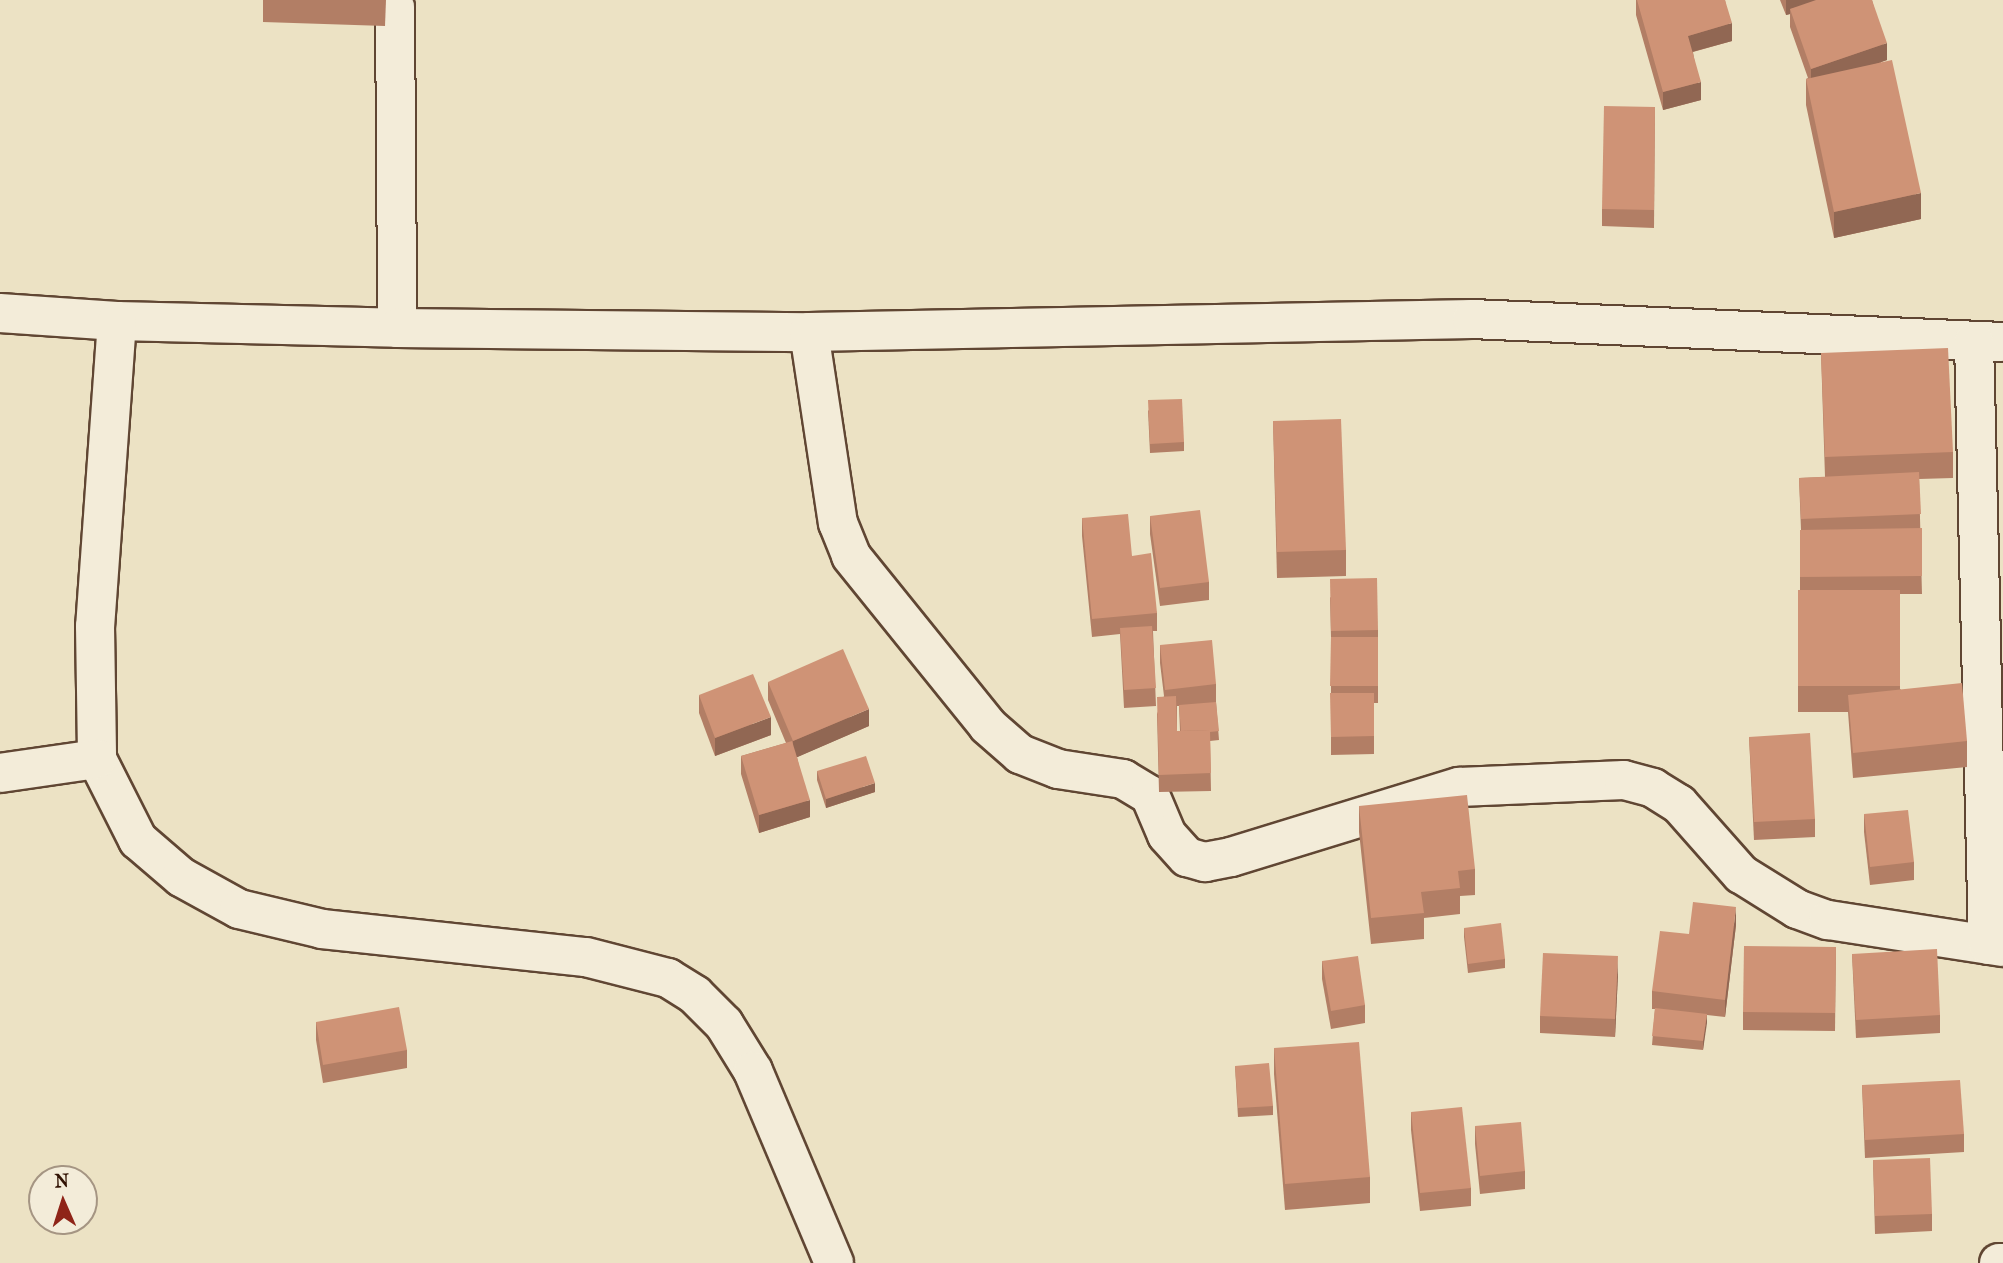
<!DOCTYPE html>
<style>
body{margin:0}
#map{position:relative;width:2003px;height:1263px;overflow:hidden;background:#ece2c4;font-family:"IM FELL French Canon",serif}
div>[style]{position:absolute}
.roads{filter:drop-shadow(2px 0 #604633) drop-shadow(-2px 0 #604633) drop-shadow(0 2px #604633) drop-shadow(0 -2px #604633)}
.minor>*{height:38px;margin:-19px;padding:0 19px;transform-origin:19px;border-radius:19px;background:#f3ecd9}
.wall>*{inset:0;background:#b27e65}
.shaded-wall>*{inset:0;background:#916753}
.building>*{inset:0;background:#cf9376}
span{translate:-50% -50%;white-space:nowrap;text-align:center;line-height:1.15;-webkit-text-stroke:6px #f3ecd9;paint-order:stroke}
.north{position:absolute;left:28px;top:1165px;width:70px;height:70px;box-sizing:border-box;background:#f3ecd9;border:2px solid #a59583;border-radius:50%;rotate:357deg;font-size:19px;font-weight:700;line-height:28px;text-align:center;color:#311203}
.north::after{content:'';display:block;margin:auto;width:24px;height:32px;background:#8f2418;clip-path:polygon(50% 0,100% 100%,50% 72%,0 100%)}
</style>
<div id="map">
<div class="roads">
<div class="minor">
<i style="left:395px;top:7px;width:321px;rotate:89.6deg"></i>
<i style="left:0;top:313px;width:117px;rotate:3.9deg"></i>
<i style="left:117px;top:321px;width:280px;rotate:1.4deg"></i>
<i style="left:397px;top:328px;width:412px;rotate:0.6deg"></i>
<i style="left:809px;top:332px;width:663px;rotate:-1.12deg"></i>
<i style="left:1472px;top:319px;width:531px;rotate:2.48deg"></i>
<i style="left:117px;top:321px;width:306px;rotate:94.1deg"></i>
<i style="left:95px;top:626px;width:133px;rotate:89.1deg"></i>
<i style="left:97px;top:759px;width:91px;rotate:63.2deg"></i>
<i style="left:138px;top:840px;width:57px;rotate:40.7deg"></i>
<i style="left:181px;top:877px;width:66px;rotate:28.9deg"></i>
<i style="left:239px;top:909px;width:85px;rotate:13.5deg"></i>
<i style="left:322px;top:929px;width:265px;rotate:6.1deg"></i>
<i style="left:586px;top:957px;width:85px;rotate:14.4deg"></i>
<i style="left:668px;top:978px;width:32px;rotate:32deg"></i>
<i style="left:695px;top:995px;width:41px;rotate:45deg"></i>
<i style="left:724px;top:1024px;width:55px;rotate:58.3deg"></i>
<i style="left:753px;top:1071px;width:208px;rotate:67.1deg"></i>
<i style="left:809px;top:332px;width:193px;rotate:81.4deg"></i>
<i style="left:838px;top:523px;width:35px;rotate:68deg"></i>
<i style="left:851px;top:556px;width:218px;rotate:51.1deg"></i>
<i style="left:988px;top:726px;width:43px;rotate:41.2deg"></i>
<i style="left:1020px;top:754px;width:41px;rotate:21.5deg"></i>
<i style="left:1058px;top:769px;width:66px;rotate:8.7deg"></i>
<i style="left:1123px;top:779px;width:31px;rotate:31deg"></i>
<i style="left:1150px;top:795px;width:43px;rotate:67deg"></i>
<i style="left:1167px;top:835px;width:30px;rotate:48deg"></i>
<i style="left:1187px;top:857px;width:19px;rotate:16deg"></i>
<i style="left:1205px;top:862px;width:26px;rotate:-11deg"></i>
<i style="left:1231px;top:857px;width:239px;rotate:-17.1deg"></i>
<i style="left:1459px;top:787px;width:165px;rotate:-2.4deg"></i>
<i style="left:1624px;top:780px;width:30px;rotate:15deg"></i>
<i style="left:1653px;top:788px;width:31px;rotate:32deg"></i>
<i style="left:1679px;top:804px;width:94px;rotate:48.5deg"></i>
<i style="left:1741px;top:874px;width:66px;rotate:32deg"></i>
<i style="left:1797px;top:909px;width:33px;rotate:20deg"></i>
<i style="left:1828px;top:920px;width:177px;rotate:8.8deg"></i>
<i style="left:1974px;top:341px;width:604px;rotate:88.67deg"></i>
<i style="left:0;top:773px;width:98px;rotate:-8.2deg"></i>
<i style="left:1999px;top:1263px;width:4px"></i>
</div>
</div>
<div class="wall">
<i style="clip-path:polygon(263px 0,386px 0,385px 26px,263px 22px)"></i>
<i style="clip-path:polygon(1636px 0,1725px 0,1732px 41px,1693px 52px,1701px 100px,1663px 110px,1636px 15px)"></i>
<i style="clip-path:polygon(1780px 0,1872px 0,1887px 60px,1881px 62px,1921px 219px,1834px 238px,1806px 105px,1806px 79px,1808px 78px,1790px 27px,1790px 14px,1786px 15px)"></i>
<i style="clip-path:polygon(1655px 107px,1654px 228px,1602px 226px,1602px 209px)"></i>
<i style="clip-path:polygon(1821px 353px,1953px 452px,1953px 478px,1919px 479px,1922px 594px,1900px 594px,1900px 689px,1967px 741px,1967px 767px,1853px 778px,1848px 712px,1798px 712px,1798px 590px,1800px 590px,1800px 530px,1801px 530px,1799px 478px,1825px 477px)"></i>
<i style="clip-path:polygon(1148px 410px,1184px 442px,1184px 451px,1150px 453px)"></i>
<i style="clip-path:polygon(1273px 421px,1346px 550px,1346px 576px,1277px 578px)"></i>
<i style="clip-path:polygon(1150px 516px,1209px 582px,1209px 600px,1160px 606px,1150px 534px)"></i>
<i style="clip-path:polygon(1082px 518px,1132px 556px,1157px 613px,1157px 631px,1153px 631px,1156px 706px,1124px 708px,1120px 634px,1092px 637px,1082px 536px)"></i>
<i style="clip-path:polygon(1330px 597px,1378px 630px,1378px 703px,1374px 703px,1374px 754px,1331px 755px,1331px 638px)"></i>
<i style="clip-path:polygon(evenodd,1160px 645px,1216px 684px,1216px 702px,1219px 740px,1210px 741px,1211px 791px,1159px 792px,1157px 714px,1164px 696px,1160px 663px,1160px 645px,1177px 706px,1179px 706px,1180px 731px,1177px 731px,1177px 706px)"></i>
<i style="clip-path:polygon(768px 682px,869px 726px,797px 757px,810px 817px,759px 833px,741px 774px,741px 756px,786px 743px,768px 700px)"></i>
<i style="clip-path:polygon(699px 695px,771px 735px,715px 756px,699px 713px)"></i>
<i style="clip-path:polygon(1749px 737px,1815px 819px,1815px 837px,1754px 840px)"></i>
<i style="clip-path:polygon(817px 771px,875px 792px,826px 808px,817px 780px)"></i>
<i style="clip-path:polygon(1359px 806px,1475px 869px,1475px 895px,1460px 896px,1460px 914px,1424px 918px,1424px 939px,1371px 944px,1359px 832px)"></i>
<i style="clip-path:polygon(1864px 814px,1914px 862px,1914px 880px,1870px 885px,1864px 832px)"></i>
<i style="clip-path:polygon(1736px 925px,1725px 1017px,1707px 1015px,1703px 1050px,1652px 1045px,1655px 1009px,1652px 1009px,1652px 991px,1689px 934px)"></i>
<i style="clip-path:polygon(1464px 928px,1505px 959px,1505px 968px,1468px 973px,1464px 937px)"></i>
<i style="clip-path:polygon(1836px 947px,1835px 1031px,1743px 1030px,1743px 1012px)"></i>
<i style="clip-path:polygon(1852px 954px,1940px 1015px,1940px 1033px,1856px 1038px)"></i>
<i style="clip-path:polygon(1322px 961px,1365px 1005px,1365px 1023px,1331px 1029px,1322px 979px)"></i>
<i style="clip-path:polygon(1618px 974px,1615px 1037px,1540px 1033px,1540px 1016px)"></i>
<i style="clip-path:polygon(316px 1022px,407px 1050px,407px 1068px,323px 1083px,316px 1040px)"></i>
<i style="clip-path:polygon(1274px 1048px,1370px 1177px,1370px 1203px,1285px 1210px,1274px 1074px)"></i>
<i style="clip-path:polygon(1235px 1066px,1273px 1106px,1273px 1115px,1238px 1117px)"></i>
<i style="clip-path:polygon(1862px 1085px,1964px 1134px,1964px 1152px,1865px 1158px)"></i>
<i style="clip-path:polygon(1411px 1112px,1471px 1188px,1471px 1206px,1420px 1211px,1411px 1130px)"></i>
<i style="clip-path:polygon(1475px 1126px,1525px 1171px,1525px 1189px,1480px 1194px,1475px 1144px)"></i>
<i style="clip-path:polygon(1873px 1160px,1932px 1214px,1932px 1231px,1875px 1234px)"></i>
</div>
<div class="shaded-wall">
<i style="clip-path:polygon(1786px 0,1825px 0,1790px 9px,1790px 14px,1786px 15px)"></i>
<i style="clip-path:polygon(1732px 23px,1732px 41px,1688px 53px,1688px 36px)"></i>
<i style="clip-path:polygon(1887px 43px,1887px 60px,1811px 87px,1811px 69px)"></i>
<i style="clip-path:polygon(1701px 82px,1701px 100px,1663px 110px,1663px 92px)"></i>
<i style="clip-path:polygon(1921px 193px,1921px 219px,1834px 238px,1834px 212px)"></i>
<i style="clip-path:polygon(869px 709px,869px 726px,793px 759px,793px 741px)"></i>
<i style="clip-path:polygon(771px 717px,771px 735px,715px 756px,715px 738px)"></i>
<i style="clip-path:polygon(875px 783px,875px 792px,826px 808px,826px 799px)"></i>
<i style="clip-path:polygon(810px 800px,810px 817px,759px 833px,759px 815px)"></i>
<i style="clip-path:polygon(1736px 907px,1736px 925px,1725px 1017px,1725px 1000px)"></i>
<i style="clip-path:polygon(1618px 956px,1618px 974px,1615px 1037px,1615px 1019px)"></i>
<i style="clip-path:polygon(1707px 1014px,1707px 1023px,1703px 1050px,1703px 1041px)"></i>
</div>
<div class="building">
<i style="clip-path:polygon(1637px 0,1725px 0,1732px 23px,1688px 36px,1701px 82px,1663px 92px)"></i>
<i style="clip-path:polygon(1816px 0,1872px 0,1887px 43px,1811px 69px,1790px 9px)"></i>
<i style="clip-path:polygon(1892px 60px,1921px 193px,1834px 212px,1806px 79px)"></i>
<i style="clip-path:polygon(1604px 106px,1655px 107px,1654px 210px,1602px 209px)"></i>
<i style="clip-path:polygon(1948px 348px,1953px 452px,1825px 457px,1821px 353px)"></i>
<i style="clip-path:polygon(1182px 399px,1184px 442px,1150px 444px,1148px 400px)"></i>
<i style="clip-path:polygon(1341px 419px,1346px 550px,1277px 552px,1273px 421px)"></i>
<i style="clip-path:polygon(1919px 472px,1921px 514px,1801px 519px,1799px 478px)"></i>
<i style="clip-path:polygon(1200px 510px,1209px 582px,1160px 588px,1150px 516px)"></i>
<i style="clip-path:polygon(1128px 514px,1132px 556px,1151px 553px,1157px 613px,1092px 619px,1082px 518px)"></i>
<i style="clip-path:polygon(1922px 528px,1922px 576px,1800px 577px,1800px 530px)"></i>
<i style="clip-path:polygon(1377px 578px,1378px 630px,1331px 631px,1330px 579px)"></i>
<i style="clip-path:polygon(1798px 590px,1900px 590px,1900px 686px,1798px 686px)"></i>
<i style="clip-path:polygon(1152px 626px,1156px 688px,1124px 690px,1120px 628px)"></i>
<i style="clip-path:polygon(1331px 637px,1378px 637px,1378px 686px,1330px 686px)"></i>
<i style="clip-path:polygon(1212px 640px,1216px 684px,1165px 690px,1160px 645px)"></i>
<i style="clip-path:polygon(843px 649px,869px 709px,793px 741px,768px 682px)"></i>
<i style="clip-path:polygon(753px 674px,771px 717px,715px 738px,699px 695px)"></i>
<i style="clip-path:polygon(1962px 683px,1967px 741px,1853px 753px,1848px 695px)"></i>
<i style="clip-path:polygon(1330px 693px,1374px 693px,1374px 736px,1331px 737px)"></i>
<i style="clip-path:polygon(1176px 696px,1177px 731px,1210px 730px,1211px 773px,1159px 775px,1157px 697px)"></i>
<i style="clip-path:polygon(1216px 702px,1219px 731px,1210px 732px,1210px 730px,1181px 731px,1179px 705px)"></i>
<i style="clip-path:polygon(1810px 733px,1815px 819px,1754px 822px,1749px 737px)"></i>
<i style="clip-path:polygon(792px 741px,810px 800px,759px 815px,741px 756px)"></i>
<i style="clip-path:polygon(866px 756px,875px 783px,826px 799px,817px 771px)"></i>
<i style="clip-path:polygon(1467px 795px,1475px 869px,1458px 871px,1460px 888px,1421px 892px,1424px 913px,1371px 918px,1359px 806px)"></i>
<i style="clip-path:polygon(1908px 810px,1914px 862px,1870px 867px,1864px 814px)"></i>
<i style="clip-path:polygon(1693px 902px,1736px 907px,1725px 1000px,1652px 991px,1660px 931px,1689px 934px)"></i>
<i style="clip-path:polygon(1501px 923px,1505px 959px,1468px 964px,1464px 928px)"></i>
<i style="clip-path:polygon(1744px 946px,1836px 947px,1835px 1013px,1743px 1012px)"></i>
<i style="clip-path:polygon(1937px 949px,1940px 1015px,1856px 1020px,1852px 954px)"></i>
<i style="clip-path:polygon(1543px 953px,1618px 956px,1615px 1019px,1540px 1016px)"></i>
<i style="clip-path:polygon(1358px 956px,1365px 1005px,1331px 1011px,1322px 961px)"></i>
<i style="clip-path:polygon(399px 1007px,407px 1050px,323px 1065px,316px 1022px)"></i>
<i style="clip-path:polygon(1655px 1008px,1707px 1014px,1703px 1041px,1652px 1036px)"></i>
<i style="clip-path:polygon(1359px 1042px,1370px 1177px,1285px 1184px,1274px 1048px)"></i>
<i style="clip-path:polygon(1269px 1063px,1273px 1106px,1238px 1108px,1235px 1066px)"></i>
<i style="clip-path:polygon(1960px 1080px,1964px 1134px,1865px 1140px,1862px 1085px)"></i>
<i style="clip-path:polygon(1462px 1107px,1471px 1188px,1420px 1193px,1411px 1112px)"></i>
<i style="clip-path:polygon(1521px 1122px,1525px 1171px,1480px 1176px,1475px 1126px)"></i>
<i style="clip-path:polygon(1930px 1158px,1932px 1214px,1875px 1216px,1873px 1160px)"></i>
</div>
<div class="north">N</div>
</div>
